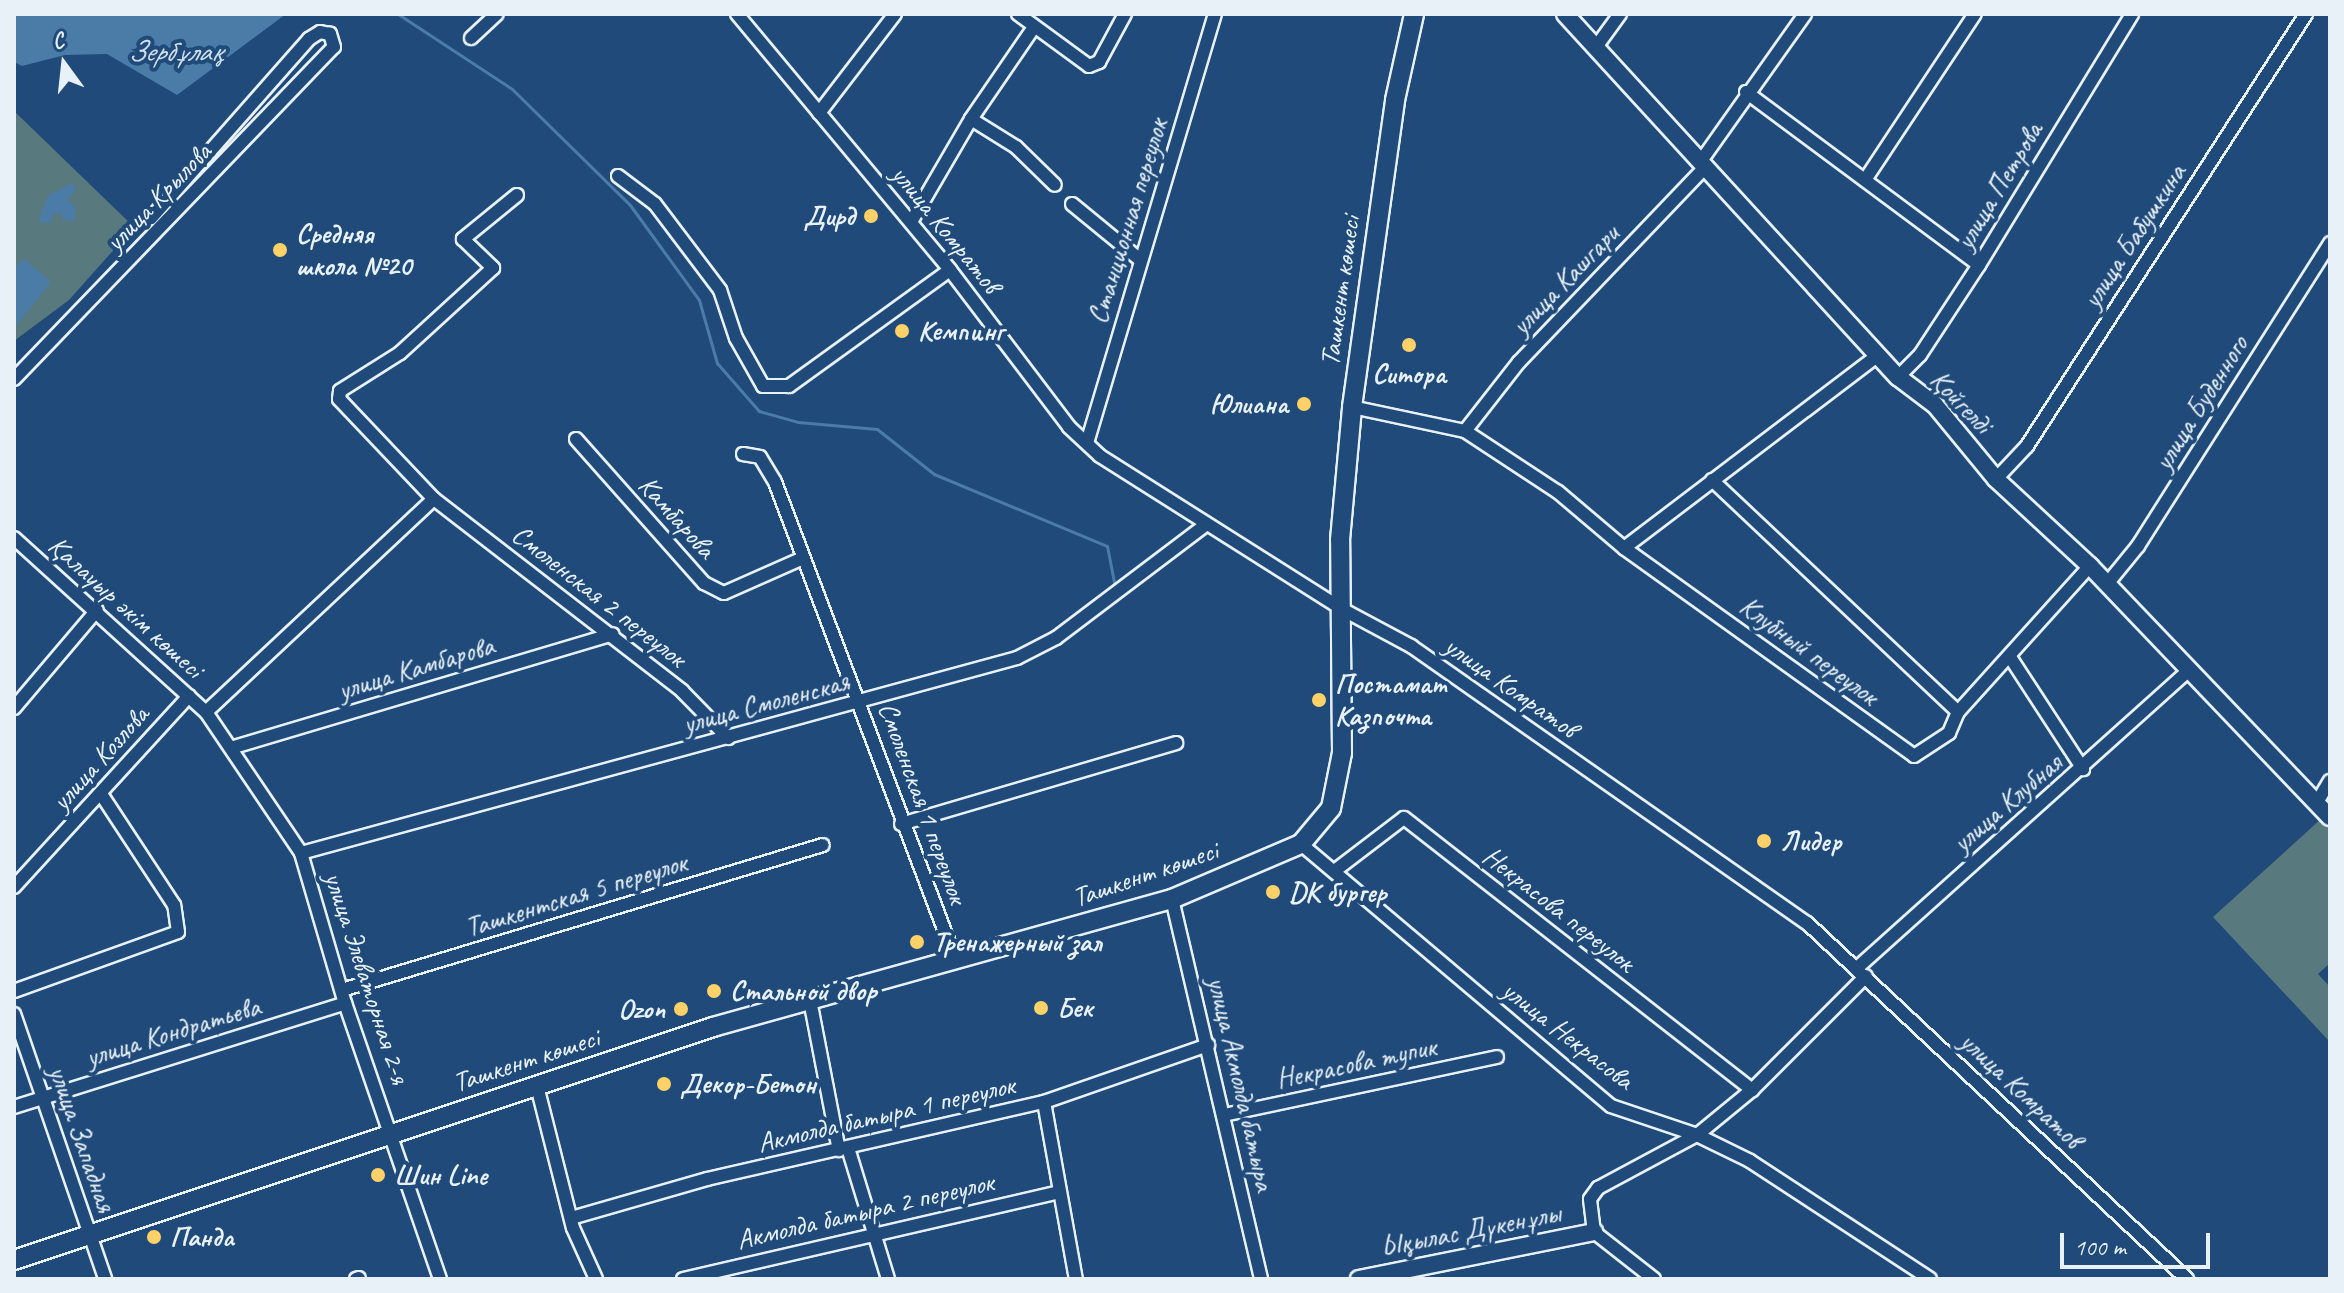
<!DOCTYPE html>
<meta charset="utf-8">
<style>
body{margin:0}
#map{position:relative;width:2344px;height:1293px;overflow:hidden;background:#1f4a7a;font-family:Caveat,sans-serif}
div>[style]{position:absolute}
.green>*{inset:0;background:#587a7e}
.water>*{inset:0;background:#4b7ca8}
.stream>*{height:3px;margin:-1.5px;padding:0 1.5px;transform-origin:1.5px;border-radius:1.5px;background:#4b7ca8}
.roads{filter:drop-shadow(2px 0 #e8f1f8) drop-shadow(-2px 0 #e8f1f8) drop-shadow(0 2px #e8f1f8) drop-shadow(0 -2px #e8f1f8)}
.minor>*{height:12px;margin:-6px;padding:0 6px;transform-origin:6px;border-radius:6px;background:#1f4a7a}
.tertiary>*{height:16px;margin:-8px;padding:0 8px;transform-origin:8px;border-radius:8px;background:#1f4a7a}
.secondary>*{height:18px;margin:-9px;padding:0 9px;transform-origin:9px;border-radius:9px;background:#1f4a7a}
.dots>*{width:22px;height:22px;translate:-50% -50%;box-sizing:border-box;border:4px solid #1f4a7a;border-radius:50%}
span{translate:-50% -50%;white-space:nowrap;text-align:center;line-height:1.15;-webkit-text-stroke:8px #1f4a7a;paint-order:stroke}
.street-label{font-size:28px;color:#e8f1f8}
.poi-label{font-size:28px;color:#e8f1f8;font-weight:700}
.right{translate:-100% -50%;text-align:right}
.left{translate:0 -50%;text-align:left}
.water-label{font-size:30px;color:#d0dfec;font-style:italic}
.frame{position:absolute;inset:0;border:16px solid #e8f1f8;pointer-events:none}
.north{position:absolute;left:24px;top:24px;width:80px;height:80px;-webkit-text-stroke:6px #1f4a7a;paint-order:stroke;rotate:345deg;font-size:22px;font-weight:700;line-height:32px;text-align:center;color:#e8f1f8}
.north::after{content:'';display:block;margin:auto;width:28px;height:36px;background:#e8f1f8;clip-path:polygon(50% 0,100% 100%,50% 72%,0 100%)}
.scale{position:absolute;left:2060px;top:1233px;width:150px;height:36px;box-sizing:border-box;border:4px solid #e8f1f8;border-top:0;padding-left:10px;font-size:24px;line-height:28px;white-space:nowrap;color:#e8f1f8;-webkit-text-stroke:6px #1f4a7a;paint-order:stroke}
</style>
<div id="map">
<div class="green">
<i style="clip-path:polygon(14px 111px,134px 227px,69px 300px,14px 341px)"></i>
<i style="clip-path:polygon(2322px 818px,2330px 825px,2330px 963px,2318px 974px,2330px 987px,2329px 1041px,2213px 917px)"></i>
</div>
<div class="water">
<i style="clip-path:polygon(14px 14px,286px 14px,177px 95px,107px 54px,65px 55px,22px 66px,14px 62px)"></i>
<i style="clip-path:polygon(72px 183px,76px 189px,68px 199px,76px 209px,74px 221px,63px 220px,61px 213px,53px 214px,50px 223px,38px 221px,48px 196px)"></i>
<i style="clip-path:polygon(23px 258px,51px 282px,14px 328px,14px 270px)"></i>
</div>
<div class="stream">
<i style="left:398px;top:14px;width:136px;rotate:33.3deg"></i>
<i style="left:512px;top:89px;width:165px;rotate:44.5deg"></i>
<i style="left:630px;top:205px;width:117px;rotate:54deg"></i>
<i style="left:699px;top:300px;width:66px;rotate:74.1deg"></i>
<i style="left:717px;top:363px;width:64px;rotate:48.8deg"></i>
<i style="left:759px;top:411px;width:41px;rotate:15.8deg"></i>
<i style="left:798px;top:422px;width:79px;rotate:5.1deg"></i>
<i style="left:877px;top:429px;width:73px;rotate:38.3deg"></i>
<i style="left:934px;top:474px;width:187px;rotate:22.6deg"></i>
<i style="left:1107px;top:546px;width:38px;rotate:79deg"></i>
</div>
<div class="roads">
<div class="minor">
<i style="left:737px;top:14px;width:333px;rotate:50.2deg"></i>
<i style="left:950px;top:270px;width:197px;rotate:52.8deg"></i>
<i style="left:1069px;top:427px;width:42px;rotate:43.1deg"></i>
<i style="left:1100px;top:456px;width:284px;rotate:32.3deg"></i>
<i style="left:1340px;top:608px;width:81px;rotate:28.2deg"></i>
<i style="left:1411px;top:646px;width:483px;rotate:35deg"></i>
<i style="left:1807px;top:923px;width:521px;rotate:43.13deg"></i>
<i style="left:1018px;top:14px;width:88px;rotate:36.2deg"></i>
<i style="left:1089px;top:66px;width:11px;rotate:-22deg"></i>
<i style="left:1099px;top:62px;width:55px;rotate:-61.6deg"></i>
<i style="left:471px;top:38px;width:35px;rotate:-43deg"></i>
<i style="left:1596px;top:47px;width:41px;rotate:-54deg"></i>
<i style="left:1746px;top:92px;width:290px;rotate:36.6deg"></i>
<i style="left:819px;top:113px;width:125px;rotate:-52.5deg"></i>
<i style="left:971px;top:119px;width:53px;rotate:31.9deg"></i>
<i style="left:1016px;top:147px;width:54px;rotate:44.3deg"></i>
<i style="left:1701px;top:161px;width:180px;rotate:-54.7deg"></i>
<i style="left:618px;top:176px;width:46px;rotate:37.1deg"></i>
<i style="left:655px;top:204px;width:108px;rotate:52.9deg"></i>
<i style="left:720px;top:290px;width:51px;rotate:71.6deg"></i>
<i style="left:736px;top:338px;width:55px;rotate:60.6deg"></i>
<i style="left:763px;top:386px;width:26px"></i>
<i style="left:789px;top:386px;width:198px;rotate:-35.8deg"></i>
<i style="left:1865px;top:180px;width:199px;rotate:-56.5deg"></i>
<i style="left:517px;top:195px;width:70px;rotate:140.8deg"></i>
<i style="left:463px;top:239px;width:42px;rotate:44deg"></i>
<i style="left:493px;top:268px;width:126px;rotate:137.6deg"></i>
<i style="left:400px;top:353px;width:71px;rotate:147.7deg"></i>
<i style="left:340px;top:391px;width:8px;rotate:97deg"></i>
<i style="left:339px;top:399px;width:138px;rotate:46.5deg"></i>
<i style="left:434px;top:499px;width:314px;rotate:37.7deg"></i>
<i style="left:682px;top:691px;width:66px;rotate:45.6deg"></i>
<i style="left:1072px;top:204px;width:87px;rotate:39.4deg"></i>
<i style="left:911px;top:222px;width:119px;rotate:-59.8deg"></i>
<i style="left:971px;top:119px;width:112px;rotate:-55.6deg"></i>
<i style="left:1898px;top:377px;width:31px;rotate:-45deg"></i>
<i style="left:1920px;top:355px;width:108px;rotate:-56.8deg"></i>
<i style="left:1979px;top:265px;width:294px;rotate:-58.6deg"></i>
<i style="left:14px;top:379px;width:461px;rotate:-46.1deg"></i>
<i style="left:334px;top:47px;width:14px;rotate:-107deg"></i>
<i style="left:330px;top:34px;width:10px;rotate:-169deg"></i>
<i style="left:320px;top:32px;width:13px;rotate:148deg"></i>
<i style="left:309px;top:39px;width:239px;rotate:131.4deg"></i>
<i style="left:1352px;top:407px;width:116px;rotate:12deg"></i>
<i style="left:1465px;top:431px;width:111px;rotate:33.3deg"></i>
<i style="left:1558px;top:492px;width:87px;rotate:40.3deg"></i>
<i style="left:1624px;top:548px;width:357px;rotate:35.6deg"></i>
<i style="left:1914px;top:756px;width:42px;rotate:-33.3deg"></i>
<i style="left:1949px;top:733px;width:23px;rotate:-67deg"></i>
<i style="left:1958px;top:712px;width:197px;rotate:-47.9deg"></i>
<i style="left:1465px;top:431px;width:88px;rotate:-52deg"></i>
<i style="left:1519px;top:362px;width:271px;rotate:-46.3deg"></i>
<i style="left:576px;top:439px;width:193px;rotate:48.4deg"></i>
<i style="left:704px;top:583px;width:22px;rotate:27deg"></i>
<i style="left:724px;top:593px;width:84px;rotate:-23.8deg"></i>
<i style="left:1087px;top:443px;width:448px;rotate:-73.4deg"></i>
<i style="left:743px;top:454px;width:17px;rotate:10deg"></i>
<i style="left:760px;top:457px;width:29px;rotate:59deg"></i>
<i style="left:775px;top:482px;width:512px;rotate:69.3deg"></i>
<i style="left:1996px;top:479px;width:45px;rotate:-46.8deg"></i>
<i style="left:2027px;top:446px;width:514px;rotate:-57.14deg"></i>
<i style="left:1712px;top:480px;width:338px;rotate:43.3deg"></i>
<i style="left:14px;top:538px;width:259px;rotate:42.2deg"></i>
<i style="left:206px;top:712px;width:170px;rotate:56deg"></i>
<i style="left:301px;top:853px;width:156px;rotate:73.7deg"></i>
<i style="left:345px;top:1003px;width:292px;rotate:71deg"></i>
<i style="left:1624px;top:548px;width:319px;rotate:-37.2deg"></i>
<i style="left:2107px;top:584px;width:49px;rotate:-50.8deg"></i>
<i style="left:2138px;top:546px;width:359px;rotate:-57.6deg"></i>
<i style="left:2010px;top:657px;width:134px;rotate:56.9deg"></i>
<i style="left:14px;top:708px;width:128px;rotate:-49.7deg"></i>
<i style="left:206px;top:712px;width:312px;rotate:-43.1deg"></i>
<i style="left:234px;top:747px;width:395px;rotate:-16.6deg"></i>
<i style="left:2316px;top:804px;width:27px;rotate:-59deg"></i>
<i style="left:901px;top:824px;width:287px;rotate:-16.4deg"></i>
<i style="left:1301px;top:844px;width:406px;rotate:40.2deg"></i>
<i style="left:1611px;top:1106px;width:91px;rotate:18.6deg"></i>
<i style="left:1697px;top:1135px;width:59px;rotate:26.1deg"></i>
<i style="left:1750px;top:1161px;width:215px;rotate:33.2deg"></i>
<i style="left:301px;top:853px;width:742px;rotate:-15.23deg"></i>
<i style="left:1017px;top:658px;width:44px;rotate:-27.1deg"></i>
<i style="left:1056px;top:638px;width:189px;rotate:-37.1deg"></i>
<i style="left:1337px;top:869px;width:84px;rotate:-37.3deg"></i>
<i style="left:1404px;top:818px;width:442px;rotate:38deg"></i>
<i style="left:14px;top:887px;width:259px;rotate:-47.5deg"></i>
<i style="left:1172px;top:899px;width:390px;rotate:76.8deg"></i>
<i style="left:1857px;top:968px;width:443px;rotate:-41.9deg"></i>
<i style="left:342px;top:990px;width:502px;rotate:-16.78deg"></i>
<i style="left:14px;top:991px;width:174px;rotate:-19.8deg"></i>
<i style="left:178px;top:932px;width:27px;rotate:-98deg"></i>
<i style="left:174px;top:905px;width:133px;rotate:-123.3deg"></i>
<i style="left:810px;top:1000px;width:153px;rotate:79.1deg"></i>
<i style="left:14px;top:1014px;width:280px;rotate:71deg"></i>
<i style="left:537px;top:1086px;width:146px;rotate:75.8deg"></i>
<i style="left:573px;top:1228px;width:56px;rotate:65.7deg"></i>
<i style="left:1044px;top:1102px;width:180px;rotate:79.8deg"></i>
<i style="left:14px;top:1107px;width:347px;rotate:-17.4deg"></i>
<i style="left:1224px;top:1115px;width:279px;rotate:-12deg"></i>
<i style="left:848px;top:1148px;width:137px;rotate:73deg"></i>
<i style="left:571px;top:1218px;width:141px;rotate:-16deg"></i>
<i style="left:707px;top:1179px;width:346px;rotate:-12.9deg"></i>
<i style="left:1044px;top:1102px;width:174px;rotate:-19.2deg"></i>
<i style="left:356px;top:1279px;width:3px;rotate:-18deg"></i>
<i style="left:683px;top:1279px;width:386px;rotate:-13deg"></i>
<i style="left:1654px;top:1279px;width:76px;rotate:-141.9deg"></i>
<i style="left:1594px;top:1232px;width:33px;rotate:-97deg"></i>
<i style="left:1590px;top:1199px;width:14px;rotate:-54deg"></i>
<i style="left:1598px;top:1188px;width:112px;rotate:-28.2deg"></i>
<i style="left:1697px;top:1135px;width:71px;rotate:-39.3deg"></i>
<i style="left:1752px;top:1090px;width:161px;rotate:-45deg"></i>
</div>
<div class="tertiary">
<i style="left:1565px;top:14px;width:493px;rotate:47.5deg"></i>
<i style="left:1898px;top:377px;width:46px;rotate:37.1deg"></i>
<i style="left:1935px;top:405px;width:96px;rotate:50.5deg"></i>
<i style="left:1996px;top:479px;width:128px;rotate:42.8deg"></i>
<i style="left:2090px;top:566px;width:347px;rotate:46.3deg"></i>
<i style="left:1359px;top:1279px;width:240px;rotate:-11.3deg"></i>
</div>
<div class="secondary">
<i style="left:14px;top:1260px;width:737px;rotate:-18.43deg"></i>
<i style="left:713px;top:1027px;width:477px;rotate:-15.6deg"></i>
<i style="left:1172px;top:899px;width:140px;rotate:-23.1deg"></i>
<i style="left:1301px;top:844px;width:47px;rotate:-50.2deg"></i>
<i style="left:1331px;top:808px;width:56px;rotate:-78.7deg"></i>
<i style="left:1342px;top:753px;width:213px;rotate:-90.5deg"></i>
<i style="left:1340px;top:540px;width:134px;rotate:-84.8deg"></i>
<i style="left:1352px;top:407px;width:310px;rotate:-82deg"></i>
<i style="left:1395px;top:100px;width:88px;rotate:-77.5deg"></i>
</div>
</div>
<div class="dots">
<i style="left:871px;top:216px;background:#ffd166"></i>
<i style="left:280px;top:250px;background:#ffd166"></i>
<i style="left:902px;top:331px;background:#ffd166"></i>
<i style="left:1409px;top:345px;background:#ffd166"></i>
<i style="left:1304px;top:404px;background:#ffd166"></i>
<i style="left:1319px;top:700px;background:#ffd166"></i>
<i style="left:1764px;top:841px;background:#ffd166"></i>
<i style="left:1273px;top:892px;background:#ffd166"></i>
<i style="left:917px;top:942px;background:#ffd166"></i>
<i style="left:714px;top:991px;background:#ffd166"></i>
<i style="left:1041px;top:1008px;background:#ffd166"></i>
<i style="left:681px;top:1009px;background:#ffd166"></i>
<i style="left:664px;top:1084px;background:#ffd166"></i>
<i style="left:378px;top:1175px;background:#ffd166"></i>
<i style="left:154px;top:1237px;background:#ffd166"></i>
</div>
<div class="street-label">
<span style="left:1999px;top:186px;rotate:-59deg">улица Петрова</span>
<span style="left:158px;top:197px;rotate:-46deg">улица Крылова</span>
<span style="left:1128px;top:221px;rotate:-73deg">Станционная переулок</span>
<span style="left:946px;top:229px;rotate:51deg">улица Комратов</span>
<span style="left:2134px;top:236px;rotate:-57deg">улица Бабушкина</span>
<span style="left:1565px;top:280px;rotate:-46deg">улица Кашгари</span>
<span style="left:1340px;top:291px;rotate:-82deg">Ташкент көшесі</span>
<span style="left:1961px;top:402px;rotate:46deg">Қойгелді</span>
<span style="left:2201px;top:403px;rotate:-58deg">улица Буденного</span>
<span style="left:677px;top:517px;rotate:48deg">Камбарова</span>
<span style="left:599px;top:596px;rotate:38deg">Смоленская 2 переулок</span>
<span style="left:126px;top:607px;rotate:42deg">Қалауыр әкім көшесі</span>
<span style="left:1809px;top:651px;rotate:36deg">Клубный переулок</span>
<span style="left:416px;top:668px;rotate:-17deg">улица Камбарова</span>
<span style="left:1511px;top:687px;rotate:35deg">улица Комратов</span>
<span style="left:766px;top:703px;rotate:-15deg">улица Смоленская</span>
<span style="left:100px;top:758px;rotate:-48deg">улица Козлова</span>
<span style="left:923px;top:803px;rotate:70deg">Смоленская 1 переулок</span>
<span style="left:2007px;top:803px;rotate:-41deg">улица Клубная</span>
<span style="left:1145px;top:874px;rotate:-19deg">Ташкент көшесі</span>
<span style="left:576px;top:895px;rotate:-17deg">Ташкентская 5 переулок</span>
<span style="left:1559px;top:909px;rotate:38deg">Некрасова переулок</span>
<span style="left:367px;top:978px;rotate:72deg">улица Элеваторная 2-я</span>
<span style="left:173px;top:1032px;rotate:-17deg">улица Кондратьева</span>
<span style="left:1568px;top:1035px;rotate:38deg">улица Некрасова</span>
<span style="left:526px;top:1060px;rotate:-18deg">Ташкент көшесі</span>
<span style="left:1356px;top:1063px;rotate:-12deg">Некрасова тупик</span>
<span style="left:1241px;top:1084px;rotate:77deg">улица Акмолда батыра</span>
<span style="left:2021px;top:1090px;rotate:43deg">улица Комратов</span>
<span style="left:886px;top:1114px;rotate:-13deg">Акмолда батыра 1 переулок</span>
<span style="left:82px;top:1139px;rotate:71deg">улица Западная</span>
<span style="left:865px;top:1211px;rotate:-13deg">Акмолда батыра 2 переулок</span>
<span style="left:1471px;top:1230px;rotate:-11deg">Ықылас Дүкенұлы</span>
</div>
<div class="poi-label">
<span class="right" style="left:855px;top:216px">Дирд</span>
<span class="left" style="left:296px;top:250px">Средняя<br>школа №20</span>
<span class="left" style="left:918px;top:331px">Кемпинг</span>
<span style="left:1409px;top:374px">Ситора</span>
<span class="right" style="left:1288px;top:404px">Юлиана</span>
<span class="left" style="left:1335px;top:700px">Постамат<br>Казпочта</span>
<span class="left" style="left:1780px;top:841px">Лидер</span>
<span class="left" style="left:1289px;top:892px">DK бургер</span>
<span class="left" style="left:933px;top:942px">Тренажерный зал</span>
<span class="left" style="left:730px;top:991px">Стальной двор</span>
<span class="left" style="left:1057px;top:1008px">Бек</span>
<span class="right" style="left:665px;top:1009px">Ozon</span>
<span class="left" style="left:680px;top:1084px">Декор-Бетон</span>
<span class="left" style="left:394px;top:1175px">Шин Line</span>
<span class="left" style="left:170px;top:1237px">Панда</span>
</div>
<div class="water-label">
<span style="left:175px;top:51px">Зербұлақ</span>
</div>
<div class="frame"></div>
<div class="north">С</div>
<div class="scale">100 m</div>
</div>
